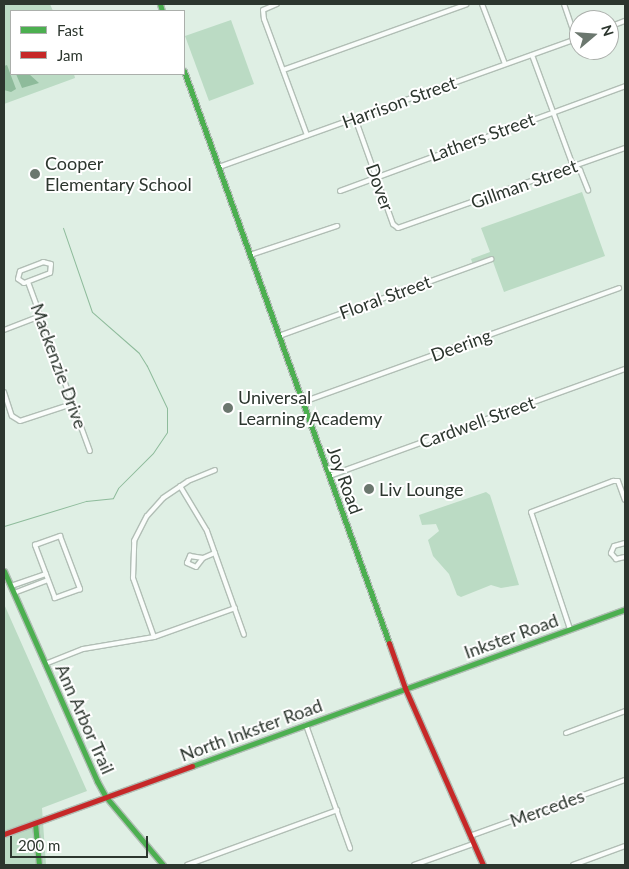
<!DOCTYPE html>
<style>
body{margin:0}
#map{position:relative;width:629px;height:869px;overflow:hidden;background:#dfefe4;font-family:Lato,sans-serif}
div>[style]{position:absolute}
.green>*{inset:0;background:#bbdbc4}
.water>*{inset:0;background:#8ebb9b}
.stream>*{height:1px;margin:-0.5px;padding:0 0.5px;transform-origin:0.5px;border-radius:0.5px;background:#8ebb9b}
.roads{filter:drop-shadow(1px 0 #b1beb5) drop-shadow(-1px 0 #b1beb5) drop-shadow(0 1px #b1beb5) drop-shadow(0 -1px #b1beb5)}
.street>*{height:4px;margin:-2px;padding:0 2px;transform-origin:2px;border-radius:2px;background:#fafdfb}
.fast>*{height:5px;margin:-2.5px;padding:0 2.5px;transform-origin:2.5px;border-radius:2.5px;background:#4caf50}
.jam>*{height:5px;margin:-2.5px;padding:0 2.5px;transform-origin:2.5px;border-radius:2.5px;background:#c62828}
.dots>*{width:14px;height:14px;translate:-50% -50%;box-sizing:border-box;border:2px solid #fff;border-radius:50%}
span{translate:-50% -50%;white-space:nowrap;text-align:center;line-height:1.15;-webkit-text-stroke:4px #fff;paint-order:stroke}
.street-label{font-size:18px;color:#2c362e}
.poi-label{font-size:18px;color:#2c362e}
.left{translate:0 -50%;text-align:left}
.frame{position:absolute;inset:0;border:5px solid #2c362e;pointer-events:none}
.legend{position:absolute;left:10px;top:10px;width:175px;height:65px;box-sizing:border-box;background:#fff;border:1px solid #abafab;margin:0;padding:6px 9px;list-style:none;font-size:15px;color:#2c362e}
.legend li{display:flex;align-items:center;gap:10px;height:25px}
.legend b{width:25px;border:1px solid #abafab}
.north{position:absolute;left:569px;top:10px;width:50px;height:50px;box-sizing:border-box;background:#fff;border:1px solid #abafab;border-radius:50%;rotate:72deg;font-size:14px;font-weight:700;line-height:20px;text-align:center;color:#2c362e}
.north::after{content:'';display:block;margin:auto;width:18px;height:22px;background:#6b776e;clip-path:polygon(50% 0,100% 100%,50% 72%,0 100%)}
.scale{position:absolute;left:10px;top:836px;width:138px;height:22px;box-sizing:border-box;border:2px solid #2c362e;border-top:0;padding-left:6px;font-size:15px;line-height:18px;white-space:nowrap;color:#2c362e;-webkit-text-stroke:4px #fff;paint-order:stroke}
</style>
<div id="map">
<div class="green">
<i style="clip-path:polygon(4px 4px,50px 4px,53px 11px,11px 11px,11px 74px,74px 74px,75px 78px,4px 104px)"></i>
<i style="clip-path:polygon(231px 20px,254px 84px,209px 101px,185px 36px)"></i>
<i style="clip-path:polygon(582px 192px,605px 256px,504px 292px,492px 259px,473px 265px,471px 259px,490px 252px,481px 228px)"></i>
<i style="clip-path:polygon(486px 492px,490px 495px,519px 585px,501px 588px,491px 585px,461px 597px,457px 595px,449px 574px,433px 556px,428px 540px,439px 531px,436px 524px,422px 525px,419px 515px)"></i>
<i style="clip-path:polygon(4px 604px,87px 791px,42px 808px,46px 865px,4px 865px)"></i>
</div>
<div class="water">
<i style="clip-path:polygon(7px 65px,16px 89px,11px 92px,4px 90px,4px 66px)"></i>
<i style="clip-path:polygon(16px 74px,29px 74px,39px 83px,22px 88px)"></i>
</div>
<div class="stream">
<i style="left:4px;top:526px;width:86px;rotate:-17deg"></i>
<i style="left:86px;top:501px;width:27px;rotate:-6deg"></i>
<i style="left:113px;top:498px;width:11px;rotate:-63deg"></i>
<i style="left:118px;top:488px;width:49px;rotate:-45deg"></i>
<i style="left:153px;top:453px;width:25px;rotate:-56deg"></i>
<i style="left:167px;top:432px;width:24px;rotate:-90deg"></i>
<i style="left:167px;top:408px;width:47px;rotate:-115.5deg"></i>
<i style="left:147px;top:366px;width:15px;rotate:-122deg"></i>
<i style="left:139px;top:353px;width:62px;rotate:-138.9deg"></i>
<i style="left:92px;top:312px;width:89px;rotate:-109deg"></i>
</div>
<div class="roads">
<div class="street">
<i style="left:277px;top:4px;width:15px;rotate:157deg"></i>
<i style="left:263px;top:10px;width:9px;rotate:84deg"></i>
<i style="left:264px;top:19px;width:124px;rotate:69.7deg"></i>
<i style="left:482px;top:4px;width:64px;rotate:69deg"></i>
<i style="left:564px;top:4px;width:36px;rotate:71deg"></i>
<i style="left:609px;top:27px;width:17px;rotate:-21deg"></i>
<i style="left:532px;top:55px;width:115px;rotate:69.7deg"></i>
<i style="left:572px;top:163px;width:11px;rotate:41deg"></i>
<i style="left:580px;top:170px;width:22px;rotate:68deg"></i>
<i style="left:283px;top:70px;width:195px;rotate:-19.7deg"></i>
<i style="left:355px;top:118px;width:113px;rotate:70.3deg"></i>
<i style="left:393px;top:224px;width:6px;rotate:39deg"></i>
<i style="left:398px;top:228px;width:241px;rotate:-19.4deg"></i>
<i style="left:219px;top:167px;width:382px;rotate:-19.7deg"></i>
<i style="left:340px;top:191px;width:304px;rotate:-20.2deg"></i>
<i style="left:250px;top:255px;width:92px;rotate:-18.4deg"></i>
<i style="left:43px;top:262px;width:8px;rotate:14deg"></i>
<i style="left:51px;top:264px;width:9px;rotate:96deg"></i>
<i style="left:50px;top:273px;width:28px;rotate:159deg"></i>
<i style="left:24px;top:283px;width:7px;rotate:-146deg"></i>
<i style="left:18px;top:279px;width:8px;rotate:-76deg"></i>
<i style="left:20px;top:271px;width:25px;rotate:-21deg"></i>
<i style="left:28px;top:282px;width:180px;rotate:69.9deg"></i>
<i style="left:4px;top:330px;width:40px;rotate:-21deg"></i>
<i style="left:279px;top:336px;width:226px;rotate:-19.9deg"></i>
<i style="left:4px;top:392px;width:25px;rotate:72deg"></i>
<i style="left:12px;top:416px;width:9px;rotate:32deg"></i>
<i style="left:20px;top:421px;width:55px;rotate:-18.1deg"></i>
<i style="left:303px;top:402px;width:336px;rotate:-19.8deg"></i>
<i style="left:329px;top:476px;width:315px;rotate:-19.9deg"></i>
<i style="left:180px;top:486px;width:52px;rotate:59deg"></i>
<i style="left:207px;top:531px;width:110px;rotate:70.4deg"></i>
<i style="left:60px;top:536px;width:57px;rotate:69.3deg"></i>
<i style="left:80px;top:589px;width:27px;rotate:160deg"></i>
<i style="left:55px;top:598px;width:57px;rotate:-110.7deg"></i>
<i style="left:35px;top:545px;width:27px;rotate:-20deg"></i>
<i style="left:625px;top:543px;width:11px;rotate:165deg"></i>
<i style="left:614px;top:546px;width:8px;rotate:113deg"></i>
<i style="left:611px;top:553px;width:8px;rotate:50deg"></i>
<i style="left:616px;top:559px;width:9px;rotate:-13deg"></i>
<i style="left:203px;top:558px;width:11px;rotate:128deg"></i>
<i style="left:196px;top:567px;width:10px;rotate:-156deg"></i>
<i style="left:187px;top:563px;width:8px;rotate:-67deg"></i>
<i style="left:190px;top:556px;width:13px;rotate:9deg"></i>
<i style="left:203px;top:558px;width:13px;rotate:-23deg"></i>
<i style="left:11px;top:586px;width:37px;rotate:-19deg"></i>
<i style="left:14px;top:593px;width:36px;rotate:-21deg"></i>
<i style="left:570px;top:629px;width:123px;rotate:-108.4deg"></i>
<i style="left:531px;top:512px;width:88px;rotate:-20.7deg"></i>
<i style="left:613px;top:481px;width:5px"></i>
<i style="left:618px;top:481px;width:20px;rotate:70deg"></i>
<i style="left:154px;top:637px;width:63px;rotate:-109.6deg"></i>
<i style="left:133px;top:578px;width:37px;rotate:-88deg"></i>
<i style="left:134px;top:541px;width:28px;rotate:-63deg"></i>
<i style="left:147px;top:516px;width:24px;rotate:-48deg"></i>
<i style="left:163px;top:498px;width:30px;rotate:-34deg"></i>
<i style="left:188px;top:481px;width:29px;rotate:-22deg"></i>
<i style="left:45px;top:664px;width:41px;rotate:-21.5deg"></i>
<i style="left:83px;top:649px;width:72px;rotate:-9.6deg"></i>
<i style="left:154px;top:637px;width:86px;rotate:-19.7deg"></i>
<i style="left:306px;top:725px;width:131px;rotate:70.3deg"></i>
<i style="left:566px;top:733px;width:63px;rotate:-20.4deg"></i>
<i style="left:470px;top:836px;width:165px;rotate:-19.9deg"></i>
<i style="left:187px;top:865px;width:160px;rotate:-20.1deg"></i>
<i style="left:414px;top:865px;width:63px;rotate:-19.6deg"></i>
<i style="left:573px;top:865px;width:55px;rotate:-20.1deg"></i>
</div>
<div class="fast">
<i style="left:160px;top:4px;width:7px;rotate:74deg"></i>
<i style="left:184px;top:71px;width:608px;rotate:70.28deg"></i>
<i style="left:4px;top:571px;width:230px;rotate:66.1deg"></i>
<i style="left:97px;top:781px;width:18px;rotate:61deg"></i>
<i style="left:106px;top:797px;width:89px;rotate:50deg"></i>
<i style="left:192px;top:766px;width:461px;rotate:-19.9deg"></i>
<i style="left:35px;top:823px;width:42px;rotate:84.6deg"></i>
</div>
<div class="jam">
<i style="left:389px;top:643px;width:48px;rotate:70.4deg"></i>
<i style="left:405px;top:688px;width:193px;rotate:66.2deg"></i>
<i style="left:4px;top:834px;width:200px;rotate:-19.9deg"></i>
</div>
</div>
<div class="dots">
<i style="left:35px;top:174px;background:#6b776e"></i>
<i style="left:228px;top:408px;background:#6b776e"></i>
<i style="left:369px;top:489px;background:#6b776e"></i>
</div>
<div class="street-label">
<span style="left:399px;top:102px;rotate:-20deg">Harrison Street</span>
<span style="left:482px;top:137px;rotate:-20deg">Lathers Street</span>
<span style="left:524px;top:184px;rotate:-20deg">Gillman Street</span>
<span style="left:380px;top:187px;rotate:70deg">Dover</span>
<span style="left:385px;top:297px;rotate:-20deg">Floral Street</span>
<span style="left:461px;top:345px;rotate:-20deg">Deering</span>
<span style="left:59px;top:366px;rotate:70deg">Mackenzie Drive</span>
<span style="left:477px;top:422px;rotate:-20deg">Cardwell Street</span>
<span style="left:345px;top:480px;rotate:70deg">Joy Road</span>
<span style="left:511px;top:636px;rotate:-20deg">Inkster Road</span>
<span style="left:85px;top:719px;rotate:66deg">Ann Arbor Trail</span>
<span style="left:251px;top:730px;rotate:-20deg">North Inkster Road</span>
<span style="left:547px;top:808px;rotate:-20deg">Mercedes</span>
</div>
<div class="poi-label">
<span class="left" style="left:45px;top:174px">Cooper<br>Elementary School</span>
<span class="left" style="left:238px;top:408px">Universal<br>Learning Academy</span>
<span class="left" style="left:379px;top:489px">Liv Lounge</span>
</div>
<div class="frame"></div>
<ul class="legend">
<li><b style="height:6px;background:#4caf50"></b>Fast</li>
<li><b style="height:6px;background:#c62828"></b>Jam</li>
</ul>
<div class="north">N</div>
<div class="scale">200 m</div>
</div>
